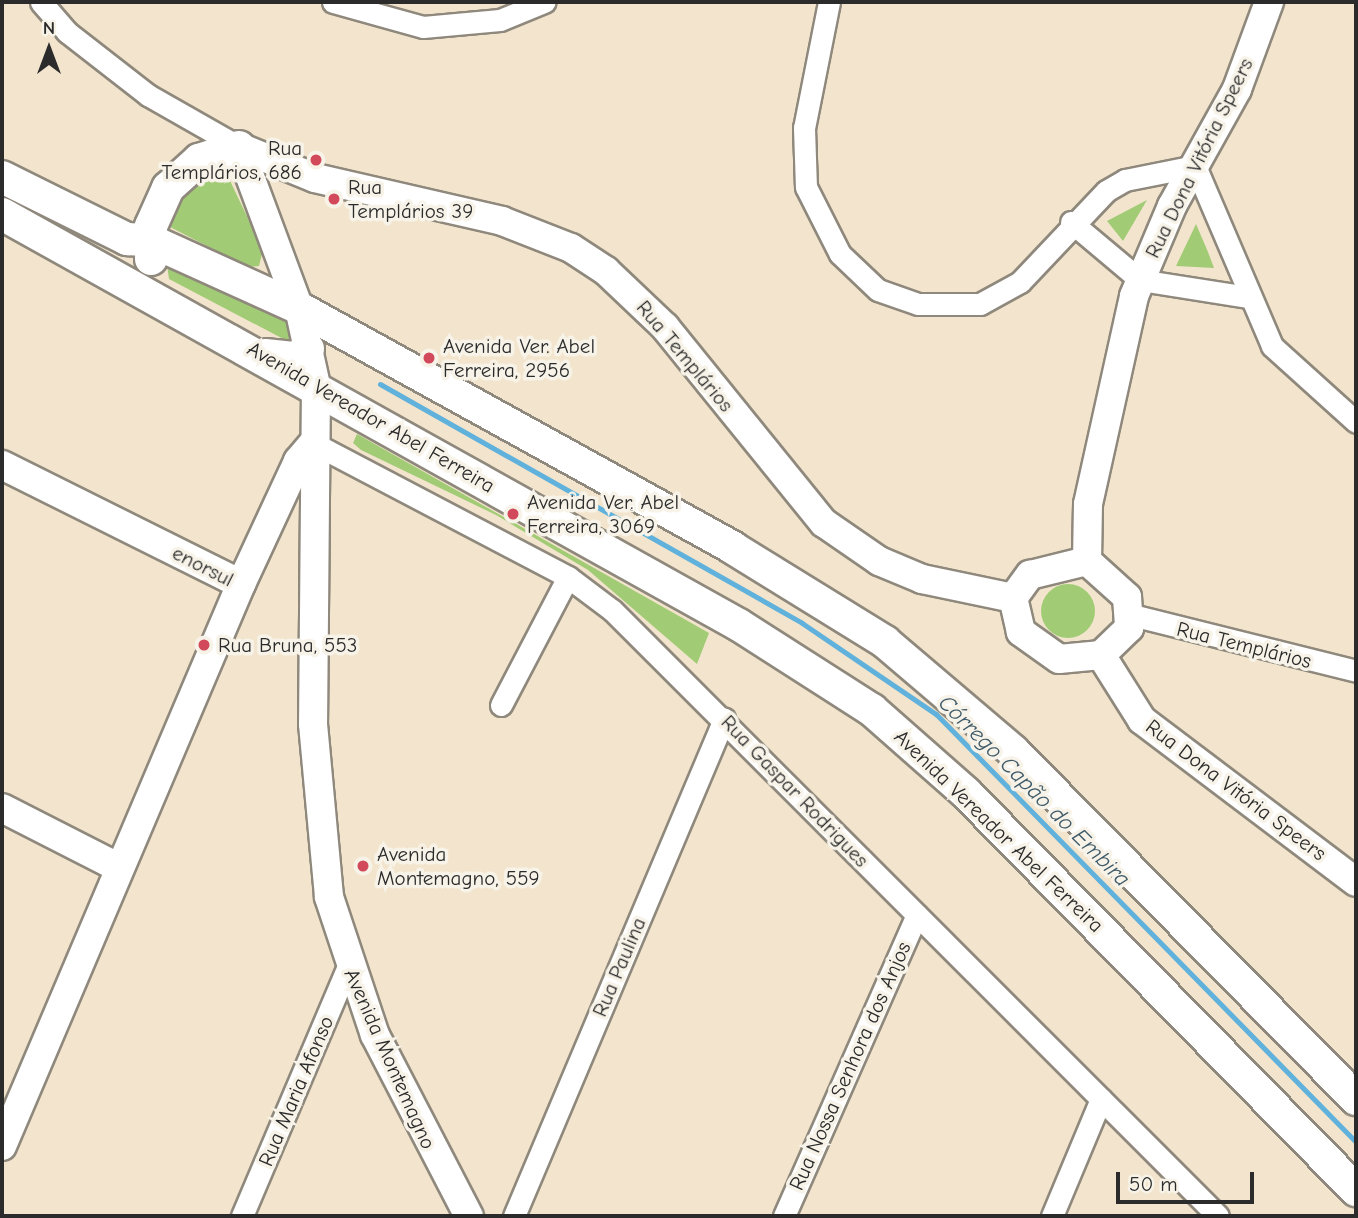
<!DOCTYPE html>
<meta charset="utf-8">
<style>
body{margin:0}
#map{position:relative;width:1358px;height:1218px;overflow:hidden;background:#f3e5cd;font-family:"Comic Neue",sans-serif}
div>[style]{position:absolute}
.green>*{inset:0;background:#a2cb76}
.round{border-radius:50%}
.stream>*{height:5px;margin:-2.5px;padding:0 2.5px;transform-origin:2.5px;border-radius:2.5px;background:#60b1db}
.roads{filter:drop-shadow(2px 0 #8f887c) drop-shadow(-2px 0 #8f887c) drop-shadow(0 2px #8f887c) drop-shadow(0 -2px #8f887c)}
.street>*{height:21px;margin:-10.5px;padding:0 10.5px;transform-origin:10.5px;border-radius:10.5px;background:#fff}
.secondary>*{height:28px;margin:-14px;padding:0 14px;transform-origin:14px;border-radius:14px;background:#fff}
.primary>*{height:32px;margin:-16px;padding:0 16px;transform-origin:16px;border-radius:16px;background:#fff}
.dots>*{width:19px;height:19px;translate:-50% -50%;box-sizing:border-box;border:4px solid #f7f3e8;border-radius:50%}
span{translate:-50% -50%;white-space:nowrap;text-align:center;line-height:1.15;-webkit-text-stroke:7px #f7f3e8;paint-order:stroke}
.poi-label{font-size:21px;color:#2b2b2b}
.right{translate:-100% -50%;text-align:right}
.left{translate:0 -50%;text-align:left}
.street-label{font-size:21px;color:#2b2b2b}
.water-label{font-size:23px;color:#3e5a69;font-style:italic}
.frame{position:absolute;inset:0;border:4px solid #2b2b2b;pointer-events:none}
.north{position:absolute;left:14px;top:14px;width:70px;height:70px;-webkit-text-stroke:5px #f7f3e8;paint-order:stroke;rotate:0deg;font-size:19px;font-weight:700;line-height:28px;text-align:center;color:#2b2b2b}
.north::after{content:'';display:block;margin:auto;width:24px;height:32px;background:#2b2b2b;clip-path:polygon(50% 0,100% 100%,50% 72%,0 100%)}
.scale{position:absolute;left:1116px;top:1172px;width:138px;height:32px;box-sizing:border-box;border:4px solid #2b2b2b;border-top:0;padding-left:9px;font-size:21px;line-height:24px;white-space:nowrap;color:#2b2b2b;-webkit-text-stroke:5px #f7f3e8;paint-order:stroke}
</style>
<div id="map">
<div class="green">
<i style="clip-path:polygon(223px 166px,263px 250px,259px 266px,248px 267px,168px 226px,186px 181px)"></i>
<i style="clip-path:polygon(1147px 200px,1123px 241px,1107px 221px)"></i>
<i style="clip-path:polygon(1196px 224px,1208px 252px,1214px 268px,1176px 266px)"></i>
<i style="clip-path:polygon(166px 258px,285px 310px,298px 337px,291px 343px,169px 279px)"></i>
<i style="clip-path:polygon(357px 434px,709px 633px,697px 664px,588px 570px,496px 515px,361px 450px,353px 443px)"></i>
<i class="round" style="left:1041px;top:584px;width:54px;height:54px"></i>
</div>
<div class="stream">
<i style="left:380px;top:384px;width:485px;rotate:29.5deg"></i>
<i style="left:802px;top:623px;width:162px;rotate:34.2deg"></i>
<i style="left:936px;top:714px;width:600px;rotate:45.54deg"></i>
</div>
<div class="roads">
<div class="street">
<i style="left:41px;top:2px;width:40px;rotate:49deg"></i>
<i style="left:67px;top:32px;width:103px;rotate:37.9deg"></i>
<i style="left:148px;top:95px;width:105px;rotate:29.7deg"></i>
<i style="left:333px;top:2px;width:93px;rotate:15.5deg"></i>
<i style="left:423px;top:27px;width:77px;rotate:-5.2deg"></i>
<i style="left:500px;top:20px;width:48px;rotate:-22.2deg"></i>
<i style="left:829px;top:2px;width:128px;rotate:101.2deg"></i>
<i style="left:804px;top:128px;width:59px;rotate:88.1deg"></i>
<i style="left:806px;top:187px;width:75px;rotate:63.1deg"></i>
<i style="left:840px;top:254px;width:52px;rotate:43.5deg"></i>
<i style="left:878px;top:290px;width:42px;rotate:19.3deg"></i>
<i style="left:918px;top:304px;width:62px"></i>
<i style="left:980px;top:304px;width:46px;rotate:-28.8deg"></i>
<i style="left:1020px;top:282px;width:125px;rotate:-46.6deg"></i>
<i style="left:1106px;top:191px;width:22px;rotate:-30deg"></i>
<i style="left:1125px;top:180px;width:71px;rotate:-11.3deg"></i>
<i style="left:1195px;top:166px;width:196px;rotate:66.8deg"></i>
<i style="left:1272px;top:346px;width:113px;rotate:42.1deg"></i>
<i style="left:1071px;top:222px;width:90px;rotate:40deg"></i>
<i style="left:1140px;top:280px;width:110px;rotate:8.9deg"></i>
<i style="left:313px;top:443px;width:288px;rotate:27.7deg"></i>
<i style="left:568px;top:577px;width:55px;rotate:36.9deg"></i>
<i style="left:612px;top:610px;width:857px;rotate:45deg"></i>
<i style="left:1132px;top:615px;width:231px;rotate:14deg"></i>
<i style="left:501px;top:705px;width:144px;rotate:-62.4deg"></i>
<i style="left:242px;top:1216px;width:272px;rotate:-67deg"></i>
<i style="left:514px;top:1216px;width:540px;rotate:-67.09deg"></i>
<i style="left:784px;top:1216px;width:329px;rotate:-66.2deg"></i>
<i style="left:1052px;top:1216px;width:127px;rotate:-67.3deg"></i>
</div>
<div class="secondary">
<i style="left:239px;top:147px;width:172px;rotate:69.6deg"></i>
<i style="left:299px;top:308px;width:79px;rotate:77.6deg"></i>
<i style="left:316px;top:385px;width:339px;rotate:90.5deg"></i>
<i style="left:313px;top:724px;width:174px;rotate:84.7deg"></i>
<i style="left:329px;top:897px;width:145px;rotate:71.6deg"></i>
<i style="left:375px;top:1035px;width:204px;rotate:62.6deg"></i>
<i style="left:239px;top:147px;width:82px;rotate:22.2deg"></i>
<i style="left:315px;top:178px;width:192px;rotate:12.9deg"></i>
<i style="left:502px;top:221px;width:74px;rotate:21.4deg"></i>
<i style="left:571px;top:248px;width:42px;rotate:33.3deg"></i>
<i style="left:606px;top:271px;width:81px;rotate:43.5deg"></i>
<i style="left:665px;top:327px;width:252px;rotate:51deg"></i>
<i style="left:824px;top:523px;width:67px;rotate:34.6deg"></i>
<i style="left:879px;top:561px;width:47px;rotate:22.7deg"></i>
<i style="left:922px;top:579px;width:93px;rotate:11.8deg"></i>
<i style="left:2px;top:465px;width:267px;rotate:26.5deg"></i>
<i style="left:1087px;top:561px;width:57px;rotate:-89deg"></i>
<i style="left:1088px;top:504px;width:213px;rotate:-77.5deg"></i>
<i style="left:1134px;top:296px;width:98px;rotate:-67.1deg"></i>
<i style="left:1172px;top:206px;width:134px;rotate:-60.9deg"></i>
<i style="left:1237px;top:89px;width:93px;rotate:-69.8deg"></i>
<i style="left:1087px;top:561px;width:54px;rotate:42deg"></i>
<i style="left:1127px;top:597px;width:31px;rotate:86deg"></i>
<i style="left:1129px;top:628px;width:39px;rotate:136deg"></i>
<i style="left:1101px;top:655px;width:42px;rotate:174.6deg"></i>
<i style="left:1059px;top:659px;width:47px;rotate:-144.6deg"></i>
<i style="left:1021px;top:632px;width:35px;rotate:-103deg"></i>
<i style="left:1013px;top:598px;width:29px;rotate:-54deg"></i>
<i style="left:1030px;top:575px;width:59px;rotate:-13.8deg"></i>
<i style="left:1101px;top:655px;width:77px;rotate:57.8deg"></i>
<i style="left:1142px;top:720px;width:268px;rotate:37.1deg"></i>
<i style="left:2px;top:808px;width:132px;rotate:27deg"></i>
<i style="left:2px;top:1146px;width:611px;rotate:-66.96deg"></i>
<i style="left:241px;top:584px;width:136px;rotate:-65.1deg"></i>
<i style="left:298px;top:461px;width:23px;rotate:-50deg"></i>
</div>
<div class="primary">
<i style="left:2px;top:177px;width:140px;rotate:26.4deg"></i>
<i style="left:127px;top:239px;width:22px;rotate:3deg"></i>
<i style="left:149px;top:240px;width:165px;rotate:24.4deg"></i>
<i style="left:299px;top:308px;width:496px;rotate:28.9deg"></i>
<i style="left:733px;top:548px;width:179px;rotate:31.7deg"></i>
<i style="left:885px;top:642px;width:168px;rotate:40.4deg"></i>
<i style="left:1013px;top:751px;width:489px;rotate:45.4deg"></i>
<i style="left:2px;top:214px;width:844px;rotate:29.15deg"></i>
<i style="left:739px;top:625px;width:158px;rotate:32.6deg"></i>
<i style="left:872px;top:710px;width:125px;rotate:41.4deg"></i>
<i style="left:966px;top:793px;width:557px;rotate:45.51deg"></i>
<i style="left:151px;top:259px;width:33px;rotate:-90deg"></i>
<i style="left:151px;top:226px;width:42px;rotate:-65.9deg"></i>
<i style="left:168px;top:188px;width:42px;rotate:-42.1deg"></i>
<i style="left:199px;top:160px;width:42px;rotate:-18deg"></i>
<i style="left:265px;top:355px;width:31px;rotate:6deg"></i>
<i style="left:296px;top:358px;width:15px;rotate:-37deg"></i>
</div>
</div>
<div class="dots">
<i style="left:316px;top:160px;background:#d1495b"></i>
<i style="left:334px;top:199px;background:#d1495b"></i>
<i style="left:429px;top:358px;background:#d1495b"></i>
<i style="left:513px;top:514px;background:#d1495b"></i>
<i style="left:204px;top:645px;background:#d1495b"></i>
<i style="left:363px;top:866px;background:#d1495b"></i>
</div>
<div class="poi-label">
<span class="right" style="left:302px;top:160px">Rua<br>Templários, 686</span>
<span class="left" style="left:348px;top:199px">Rua<br>Templários 39</span>
<span class="left" style="left:443px;top:358px">Avenida Ver. Abel<br>Ferreira, 2956</span>
<span class="left" style="left:527px;top:514px">Avenida Ver. Abel<br>Ferreira, 3069</span>
<span class="left" style="left:218px;top:645px">Rua Bruna, 553</span>
<span class="left" style="left:377px;top:866px">Avenida<br>Montemagno, 559</span>
</div>
<div class="street-label">
<span style="left:1199px;top:158px;rotate:-64deg">Rua Dona Vitória Speers</span>
<span style="left:685px;top:356px;rotate:50deg">Rua Templários</span>
<span style="left:371px;top:417px;rotate:30deg">Avenida Vereador Abel Ferreira</span>
<span style="left:203px;top:566px;rotate:27deg">enorsul</span>
<span style="left:1244px;top:645px;rotate:14deg">Rua Templários</span>
<span style="left:1236px;top:790px;rotate:37deg">Rua Dona Vitória Speers</span>
<span style="left:795px;top:791px;rotate:46deg">Rua Gaspar Rodrigues</span>
<span style="left:999px;top:831px;rotate:44deg">Avenida Vereador Abel Ferreira</span>
<span style="left:619px;top:967px;rotate:-67deg">Rua Paulina</span>
<span style="left:390px;top:1059px;rotate:66deg">Avenida Montemagno</span>
<span style="left:850px;top:1066px;rotate:-66deg">Rua Nossa Senhora dos Anjos</span>
<span style="left:296px;top:1091px;rotate:-67deg">Rua Maria Afonso</span>
</div>
<div class="water-label">
<span style="left:1034px;top:791px;rotate:45deg">Córrego Capão do Embira</span>
</div>
<div class="frame"></div>
<div class="north">N</div>
<div class="scale">50 m</div>
</div>
